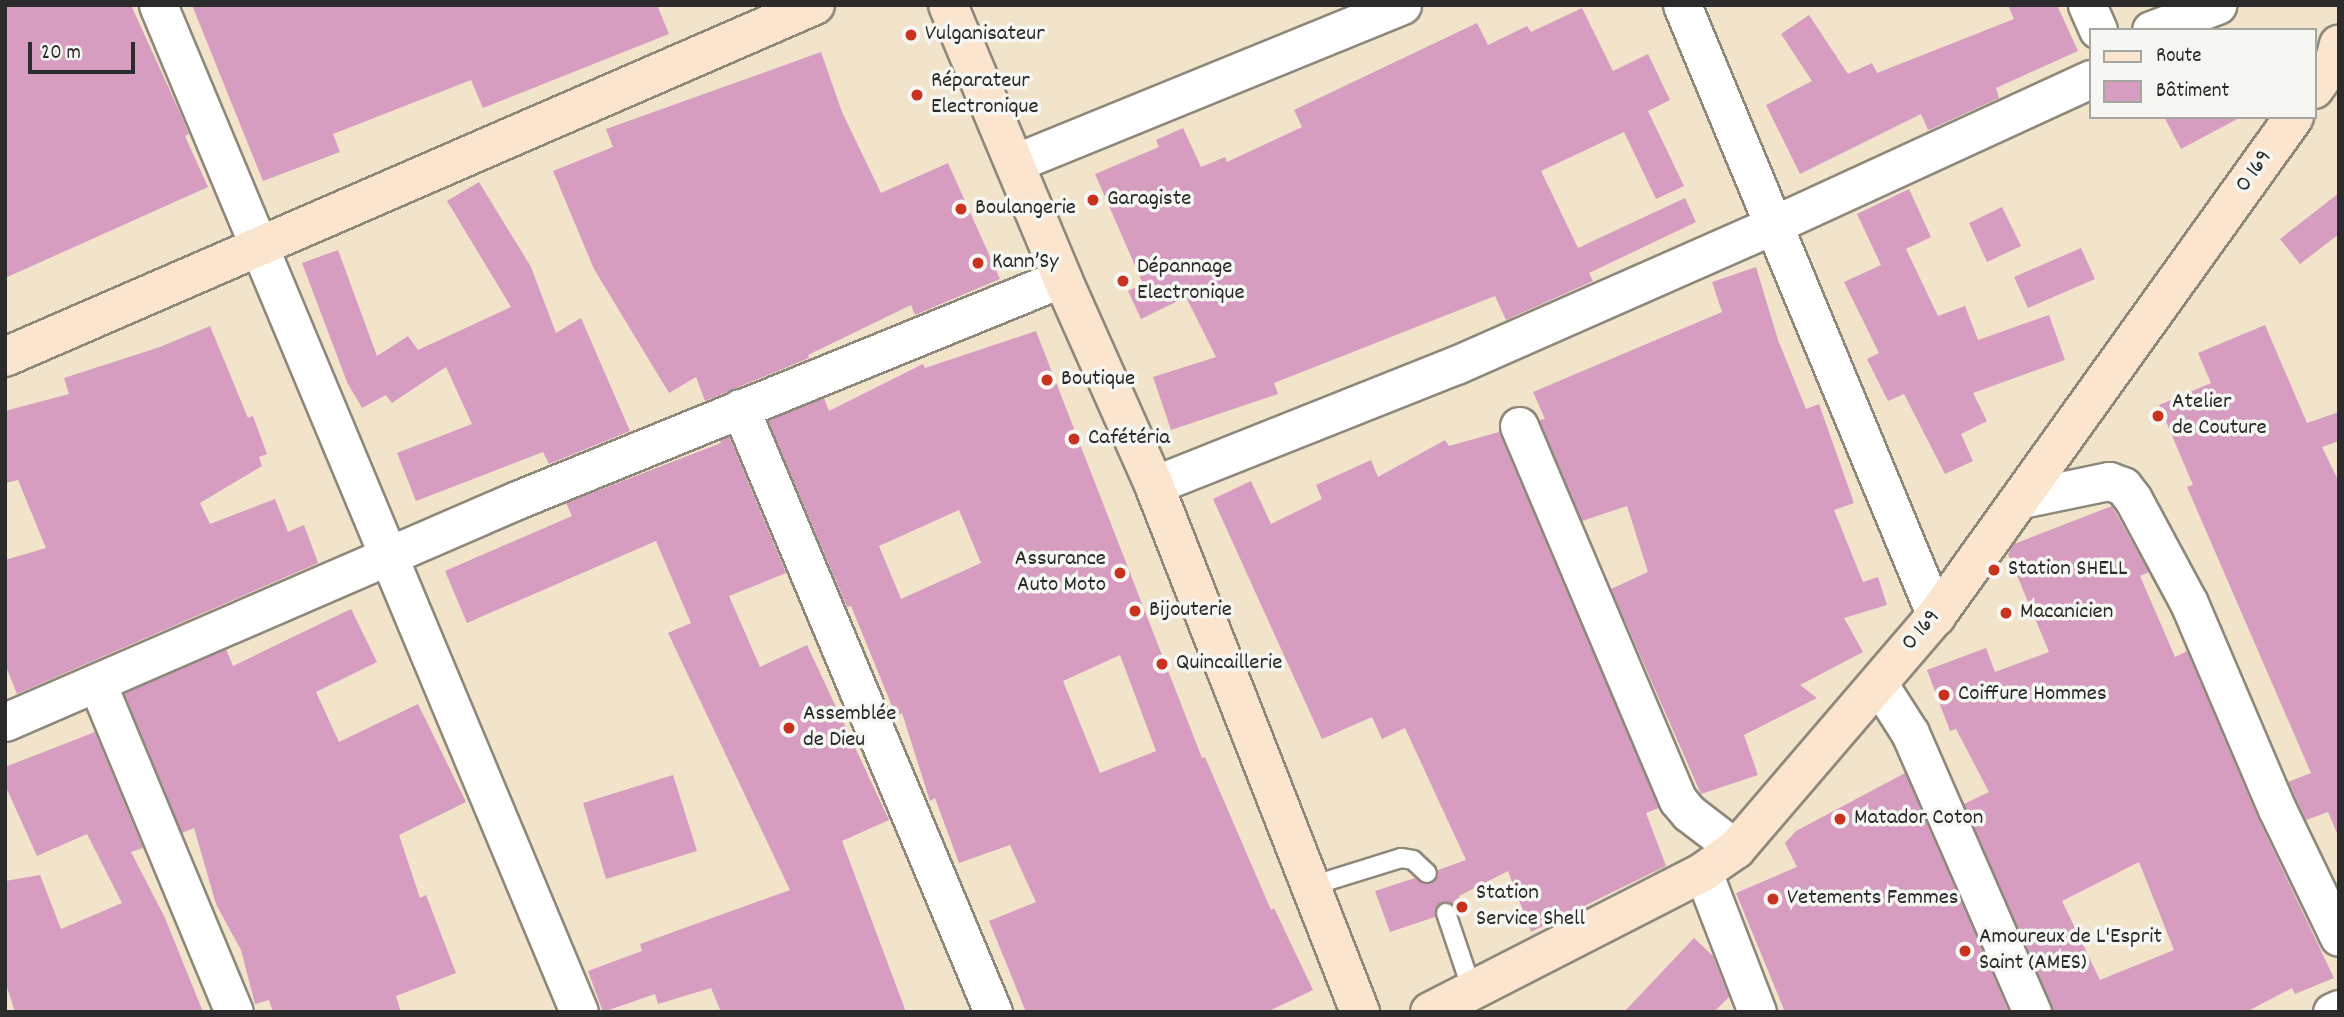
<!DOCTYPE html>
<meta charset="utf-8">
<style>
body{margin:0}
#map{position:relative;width:2344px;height:1017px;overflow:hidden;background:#f1e4cb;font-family:Dekko,sans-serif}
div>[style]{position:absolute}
.building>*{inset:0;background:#d69dc0}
.roads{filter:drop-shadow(2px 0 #8e887b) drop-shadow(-2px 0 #8e887b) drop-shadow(0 2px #8e887b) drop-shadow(0 -2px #8e887b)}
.lane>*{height:18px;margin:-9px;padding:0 9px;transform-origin:9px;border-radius:9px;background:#fff}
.street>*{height:37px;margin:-18.5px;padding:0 18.5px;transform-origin:18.5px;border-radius:18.5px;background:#fff}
.secondary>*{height:38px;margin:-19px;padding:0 19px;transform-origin:19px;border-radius:19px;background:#fce5cf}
.dots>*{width:19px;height:19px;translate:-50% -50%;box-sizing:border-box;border:4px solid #f6f6f2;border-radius:50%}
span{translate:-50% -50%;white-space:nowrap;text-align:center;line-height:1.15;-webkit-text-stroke:7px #f6f6f2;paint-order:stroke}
.poi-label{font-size:23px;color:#2b2b2b}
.left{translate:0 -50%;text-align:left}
.right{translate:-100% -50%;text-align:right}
.street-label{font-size:23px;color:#2b2b2b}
.frame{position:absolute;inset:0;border:7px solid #2b2b2b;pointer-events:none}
.legend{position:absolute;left:2089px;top:28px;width:228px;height:91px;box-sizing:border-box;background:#f6f6f2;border:2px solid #a5a5a2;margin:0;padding:9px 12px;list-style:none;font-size:21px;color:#2b2b2b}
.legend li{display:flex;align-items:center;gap:14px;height:35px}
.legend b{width:35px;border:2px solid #a5a5a2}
.scale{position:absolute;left:28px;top:42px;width:107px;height:32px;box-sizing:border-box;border:4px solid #2b2b2b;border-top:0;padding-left:9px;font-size:21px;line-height:24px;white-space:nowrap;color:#2b2b2b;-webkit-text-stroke:5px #f6f6f2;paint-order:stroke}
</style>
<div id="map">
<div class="building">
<i style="clip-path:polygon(5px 5px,131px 5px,181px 115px,189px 134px,185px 136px,208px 187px,5px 278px)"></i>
<i style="clip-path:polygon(192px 5px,657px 5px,669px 34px,483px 108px,471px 80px,333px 134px,340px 152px,263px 181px)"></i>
<i style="clip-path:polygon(2008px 5px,2057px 5px,2078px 51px,1996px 88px,1999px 98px,1931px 129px,1928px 130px,1921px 114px,1800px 174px,1766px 105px,1812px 81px,1781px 34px,1809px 15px,1848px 74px,1872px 63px,1877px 73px,2014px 19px)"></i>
<i style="clip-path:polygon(1582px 8px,1613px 71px,1648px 54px,1670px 100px,1648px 111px,1684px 186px,1656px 199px,1624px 132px,1541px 171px,1578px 248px,1685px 198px,1696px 222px,1589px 273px,1593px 281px,1506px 320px,1495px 296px,1274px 383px,1278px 394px,1171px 430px,1153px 377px,1216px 357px,1186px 297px,1141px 319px,1128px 291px,1143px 284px,1095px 174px,1159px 147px,1156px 140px,1183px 128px,1201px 167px,1225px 157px,1227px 162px,1302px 127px,1294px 110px,1477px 23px,1488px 45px,1527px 26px,1531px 32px)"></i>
<i style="clip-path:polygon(821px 52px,842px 112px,881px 193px,948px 163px,1000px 279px,915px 315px,911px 305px,808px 355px,809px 358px,705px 401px,696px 377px,669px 393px,594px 269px,553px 171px,613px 147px,606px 129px)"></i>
<i style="clip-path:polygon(2164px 117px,2241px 117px,2181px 149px)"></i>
<i style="clip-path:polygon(479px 182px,531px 267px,556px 333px,581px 318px,630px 431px,549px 464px,543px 452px,416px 501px,397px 453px,472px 424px,446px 367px,392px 403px,386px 395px,362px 408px,347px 382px,302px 263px,338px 250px,377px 356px,408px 336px,418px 350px,511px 307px,447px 201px)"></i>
<i style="clip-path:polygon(1909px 189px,1931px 237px,1906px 249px,1938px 316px,1965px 306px,1978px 340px,2049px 315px,2065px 360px,1973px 393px,1987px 421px,1961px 434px,1973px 461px,1945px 474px,1904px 394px,1888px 401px,1867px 359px,1879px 353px,1844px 282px,1881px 265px,1857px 214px)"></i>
<i style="clip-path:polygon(2339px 193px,2339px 234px,2300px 264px,2280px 239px)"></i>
<i style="clip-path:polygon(2002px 207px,2021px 246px,1987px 262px,1969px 223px)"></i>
<i style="clip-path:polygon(2081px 248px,2095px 279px,2028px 308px,2014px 277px)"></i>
<i style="clip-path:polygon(1756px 267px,1778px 340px,1806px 409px,1819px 404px,1854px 503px,1834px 510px,1863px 582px,1878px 577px,1887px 605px,1844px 618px,1863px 652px,1800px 685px,1817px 698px,1744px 735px,1758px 775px,1701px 794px,1611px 589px,1648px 572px,1627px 506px,1582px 521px,1539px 420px,1545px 419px,1533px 392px,1722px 312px,1712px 282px)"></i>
<i style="clip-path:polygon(2265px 325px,2307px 423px,2339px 412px,2339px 441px,2322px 447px,2339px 482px,2339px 838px,2328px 812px,2306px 820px,2288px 782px,2311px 773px,2187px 487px,2193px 485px,2159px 405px,2211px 383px,2198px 353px)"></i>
<i style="clip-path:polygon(210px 326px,248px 418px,253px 416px,267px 454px,259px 457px,262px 466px,200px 503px,210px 524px,275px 499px,288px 532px,304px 525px,318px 563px,17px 694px,5px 664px,5px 560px,46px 548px,18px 480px,5px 483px,5px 411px,69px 394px,64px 378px,160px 347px)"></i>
<i style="clip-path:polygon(evenodd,1036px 331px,1202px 758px,1205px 757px,1271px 910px,1274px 908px,1313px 990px,1267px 1012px,1026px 1012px,989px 921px,1036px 902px,1010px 845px,959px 863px,935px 798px,930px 801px,902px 713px,896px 716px,851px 606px,847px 607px,768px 420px,824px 398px,829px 411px,923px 364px,925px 368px,1036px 331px,959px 510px,981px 563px,901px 599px,879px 546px,959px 510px,1036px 331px,1120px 655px,1156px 751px,1100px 773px,1063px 681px,1120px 655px)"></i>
<i style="clip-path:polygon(1499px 432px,1659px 808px,1646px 813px,1666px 866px,1531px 932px,1508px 871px,1459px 896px,1463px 907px,1457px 910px,1449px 902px,1442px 903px,1435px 910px,1435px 917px,1390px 932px,1375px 891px,1415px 878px,1424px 884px,1431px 884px,1438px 876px,1438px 870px,1466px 860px,1405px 728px,1382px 739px,1372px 717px,1322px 739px,1213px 499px,1251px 481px,1271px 524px,1322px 499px,1316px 485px,1371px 460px,1378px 477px,1445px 440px,1449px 446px)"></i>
<i style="clip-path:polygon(729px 436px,786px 573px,729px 596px,760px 667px,807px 645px,889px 820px,842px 841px,906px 1012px,721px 1012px,711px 988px,658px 1004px,655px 994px,603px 1012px,588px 971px,642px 951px,640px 944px,790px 890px,668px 633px,691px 623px,656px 541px,467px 623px,445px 571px,572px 516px,566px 503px,721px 443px,720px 440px)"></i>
<i style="clip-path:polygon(evenodd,2112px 506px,2149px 572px,2140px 576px,2175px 657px,2187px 651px,2258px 818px,2334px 978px,2295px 994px,2292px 988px,2246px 1012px,2053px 1012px,1964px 804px,1989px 792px,1956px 729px,1950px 731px,1927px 670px,1986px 648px,1995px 672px,2049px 652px,2008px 554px,2014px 544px,2112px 506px,2139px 862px,2174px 950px,2100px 980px,2062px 901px,2139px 862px)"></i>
<i style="clip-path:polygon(351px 609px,377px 662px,316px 692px,339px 742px,418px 704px,466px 802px,399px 835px,420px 898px,426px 895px,456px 973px,396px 996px,401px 1012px,273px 1012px,269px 1000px,255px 1004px,241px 950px,216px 904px,194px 828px,182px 833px,124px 693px,226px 649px,233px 666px)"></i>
<i style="clip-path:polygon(95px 732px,143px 848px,131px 852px,165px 918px,203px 1012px,15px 1012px,5px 981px,5px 881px,40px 875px,61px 929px,122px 903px,87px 834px,37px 856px,5px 785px,5px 767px)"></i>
<i style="clip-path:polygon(1905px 773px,2009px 1012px,1785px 1012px,1736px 893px,1797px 867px,1785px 843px,1796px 831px)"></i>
<i style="clip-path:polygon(673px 775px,697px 851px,606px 879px,583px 803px)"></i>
<i style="clip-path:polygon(1694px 938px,1713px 956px,1729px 997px,1714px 1012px,1624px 1012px)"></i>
</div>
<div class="roads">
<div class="lane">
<i style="left:1311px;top:886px;width:94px;rotate:-17.3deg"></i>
<i style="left:1401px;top:858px;width:12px;rotate:9deg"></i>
<i style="left:1413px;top:860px;width:19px;rotate:43deg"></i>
<i style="left:1446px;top:913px;width:81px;rotate:71.3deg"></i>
</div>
<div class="street">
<i style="left:158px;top:5px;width:1091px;rotate:67.31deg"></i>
<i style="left:1682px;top:5px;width:662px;rotate:67.43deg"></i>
<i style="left:2087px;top:5px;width:27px;rotate:66deg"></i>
<i style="left:2151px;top:30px;width:71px;rotate:-20.7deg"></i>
<i style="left:1015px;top:163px;width:418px;rotate:-22.2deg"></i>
<i style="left:740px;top:408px;width:655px;rotate:67.27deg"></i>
<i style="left:1519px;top:426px;width:406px;rotate:67deg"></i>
<i style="left:1678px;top:800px;width:17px;rotate:50deg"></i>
<i style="left:1689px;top:813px;width:59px;rotate:37.5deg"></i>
<i style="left:1154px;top:485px;width:325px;rotate:-21.7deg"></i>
<i style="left:1456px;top:365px;width:347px;rotate:-23.8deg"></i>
<i style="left:1773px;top:225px;width:349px;rotate:-24.7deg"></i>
<i style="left:2022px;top:499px;width:89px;rotate:-11.7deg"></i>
<i style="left:2109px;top:481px;width:15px;rotate:20deg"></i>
<i style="left:2123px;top:486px;width:16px;rotate:52deg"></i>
<i style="left:2133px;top:499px;width:118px;rotate:61.7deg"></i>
<i style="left:2189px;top:603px;width:224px;rotate:66.9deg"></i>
<i style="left:2277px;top:809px;width:142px;rotate:64.2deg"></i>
<i style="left:97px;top:683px;width:356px;rotate:67.4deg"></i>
<i style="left:1878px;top:683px;width:59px;rotate:57.4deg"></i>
<i style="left:1910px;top:733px;width:305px;rotate:66.4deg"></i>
<i style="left:5px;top:722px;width:558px;rotate:-23.44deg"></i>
<i style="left:517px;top:500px;width:588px;rotate:-22.16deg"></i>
<i style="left:1703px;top:872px;width:150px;rotate:68.9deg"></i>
<i style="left:2332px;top:1012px;width:8px;rotate:-23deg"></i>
</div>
<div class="secondary">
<i style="left:948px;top:5px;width:296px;rotate:67.3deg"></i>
<i style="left:1062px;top:278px;width:227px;rotate:66deg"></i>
<i style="left:1154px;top:485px;width:566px;rotate:68.65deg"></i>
<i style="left:2314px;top:89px;width:36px;rotate:-54deg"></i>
<i style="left:2335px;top:60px;width:16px;rotate:-76deg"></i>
<i style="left:5px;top:357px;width:883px;rotate:-23.49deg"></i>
<i style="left:1430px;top:1012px;width:307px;rotate:-27.1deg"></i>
<i style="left:1703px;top:872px;width:40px;rotate:-34.9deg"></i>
<i style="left:1736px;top:849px;width:307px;rotate:-49.4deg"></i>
<i style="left:1936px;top:616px;width:614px;rotate:-54.34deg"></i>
</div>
</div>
<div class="dots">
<i style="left:911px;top:35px;background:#c8321e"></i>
<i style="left:917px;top:95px;background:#c8321e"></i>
<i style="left:1093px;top:200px;background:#c8321e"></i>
<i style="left:961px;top:209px;background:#c8321e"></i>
<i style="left:978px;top:263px;background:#c8321e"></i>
<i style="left:1123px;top:281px;background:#c8321e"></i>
<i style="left:1047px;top:380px;background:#c8321e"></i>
<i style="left:2158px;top:416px;background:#c8321e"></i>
<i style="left:1074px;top:439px;background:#c8321e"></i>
<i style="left:1994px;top:570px;background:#c8321e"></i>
<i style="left:1120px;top:573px;background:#c8321e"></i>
<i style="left:1135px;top:611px;background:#c8321e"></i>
<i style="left:2006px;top:613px;background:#c8321e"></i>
<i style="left:1162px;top:664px;background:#c8321e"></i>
<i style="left:1944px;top:695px;background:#c8321e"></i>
<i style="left:789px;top:728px;background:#c8321e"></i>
<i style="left:1840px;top:819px;background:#c8321e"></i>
<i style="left:1773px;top:899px;background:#c8321e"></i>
<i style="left:1462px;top:907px;background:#c8321e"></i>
<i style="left:1965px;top:951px;background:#c8321e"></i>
</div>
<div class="poi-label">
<span class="left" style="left:925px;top:35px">Vulganisateur</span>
<span class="left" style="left:931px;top:95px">Réparateur<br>Electronique</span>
<span class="left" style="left:1107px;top:200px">Garagiste</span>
<span class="left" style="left:975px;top:209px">Boulangerie</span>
<span class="left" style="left:992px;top:263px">Kann’Sy</span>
<span class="left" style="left:1137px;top:281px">Dépannage<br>Electronique</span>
<span class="left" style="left:1061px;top:380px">Boutique</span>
<span class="left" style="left:2172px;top:416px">Atelier<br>de Couture</span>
<span class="left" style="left:1088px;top:439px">Cafétéria</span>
<span class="right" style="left:1106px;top:573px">Assurance<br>Auto Moto</span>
<span class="left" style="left:2008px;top:570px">Station SHELL</span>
<span class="left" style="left:1149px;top:611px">Bijouterie</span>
<span class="left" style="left:2020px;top:613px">Macanicien</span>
<span class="left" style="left:1176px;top:664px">Quincaillerie</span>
<span class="left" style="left:1958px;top:695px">Coiffure Hommes</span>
<span class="left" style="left:803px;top:728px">Assemblée<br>de Dieu</span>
<span class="left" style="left:1854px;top:819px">Matador Coton</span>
<span class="left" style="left:1476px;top:907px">Station<br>Service Shell</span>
<span class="left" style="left:1787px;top:899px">Vetements Femmes</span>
<span class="left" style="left:1979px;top:951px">Amoureux de L'Esprit<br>Saint (AMES)</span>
</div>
<div class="street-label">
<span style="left:2255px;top:172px;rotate:-55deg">O 169</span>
<span style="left:1922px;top:631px;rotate:-50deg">O 169</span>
</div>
<div class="frame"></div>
<ul class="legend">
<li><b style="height:9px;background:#fce5cf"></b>Route</li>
<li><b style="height:19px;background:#d69dc0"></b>Bâtiment</li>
</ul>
<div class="scale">20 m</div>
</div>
